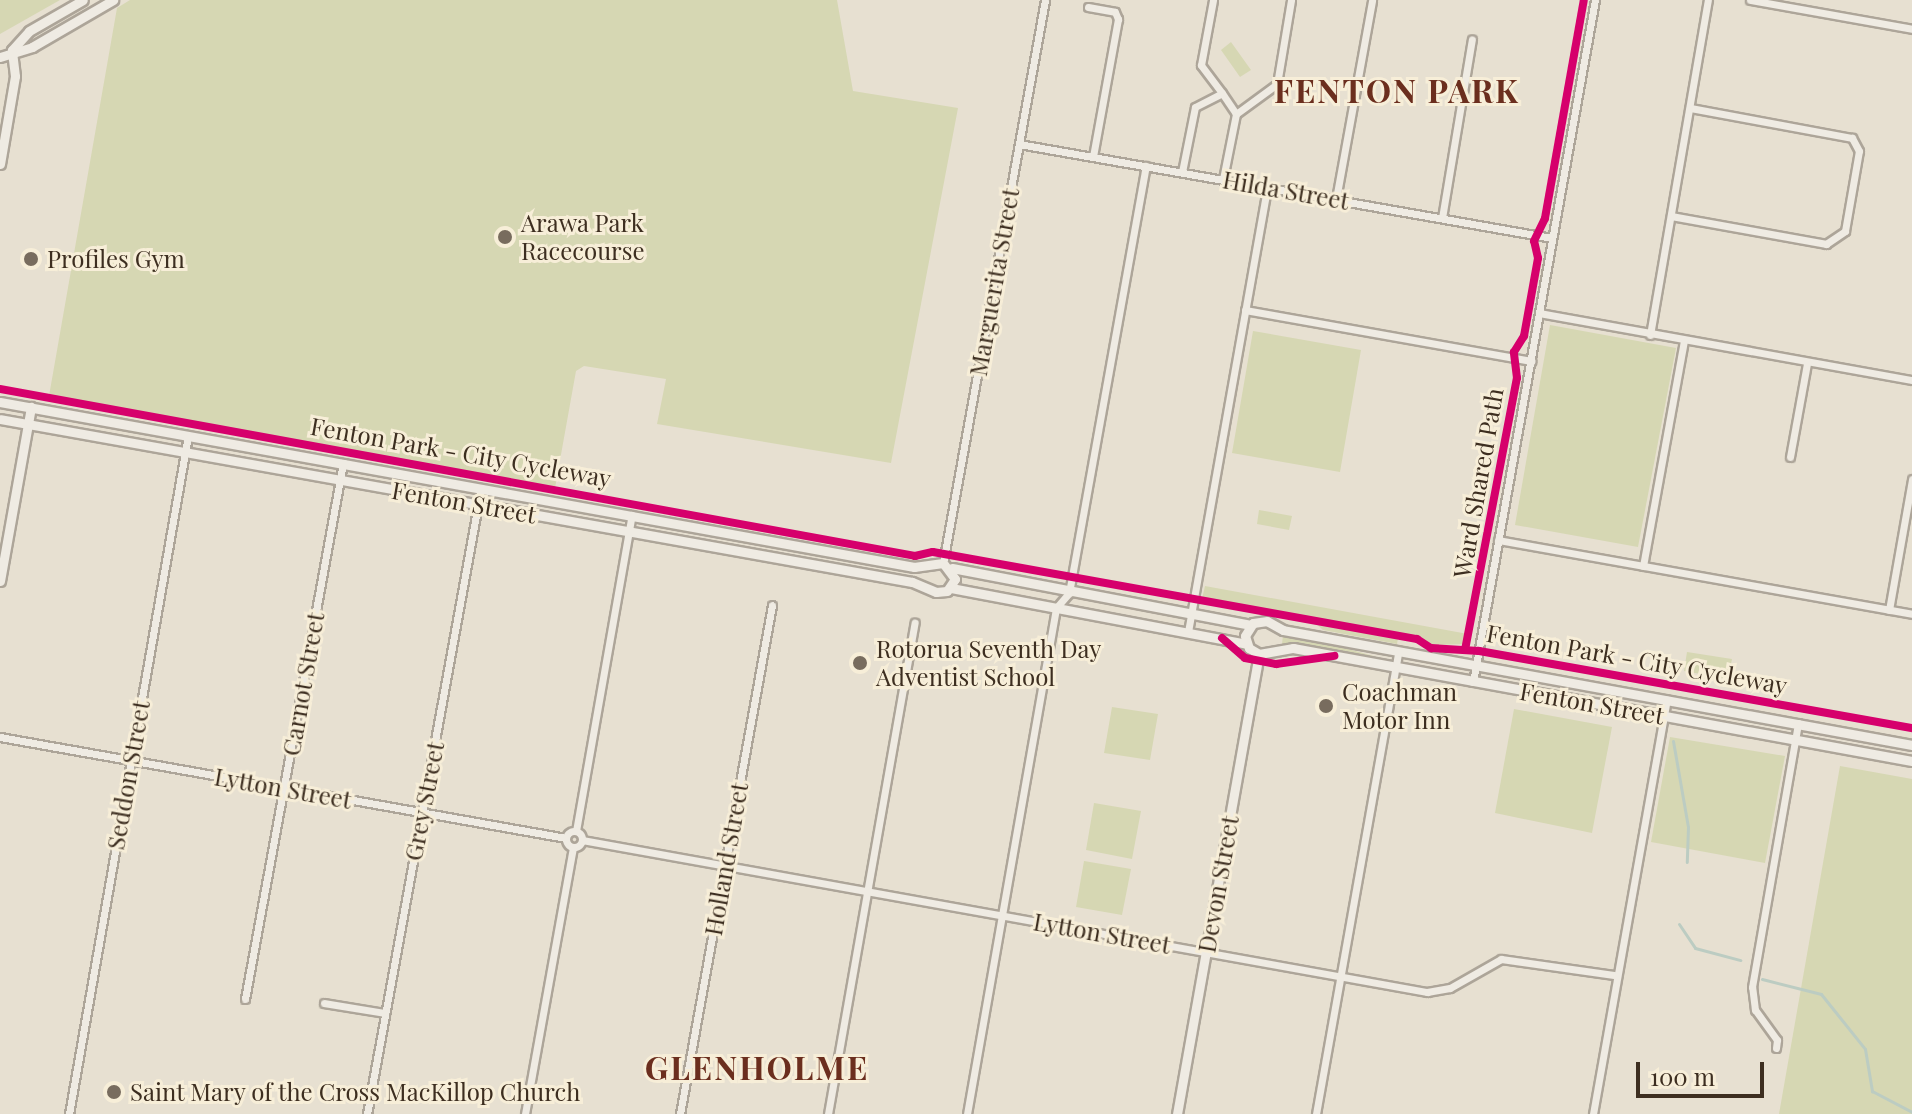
<!DOCTYPE html>
<style>
body{margin:0}
#map{position:relative;width:1912px;height:1114px;overflow:hidden;background:#e7e0d1;font-family:"Playfair Display",serif}
div>[style]{position:absolute}
.green>*{inset:0;background:#d6d7b3}
.stream>*{height:3px;margin:-1.5px;padding:0 1.5px;transform-origin:1.5px;border-radius:1.5px;background:#bcccc2}
.roads{filter:drop-shadow(2px 0 #ada599) drop-shadow(-2px 0 #ada599) drop-shadow(0 2px #ada599) drop-shadow(0 -2px #ada599)}
.street>*{height:7px;margin:-3.5px;padding:0 3.5px;transform-origin:3.5px;border-radius:3.5px;background:#efebe3}
.street>.ring{margin:-3.5px;padding:0;box-sizing:content-box;background:none;border:7px solid #efebe3;border-radius:50%}
.secondary>*{height:9px;margin:-4.5px;padding:0 4.5px;transform-origin:4.5px;border-radius:4.5px;background:#efebe3}
.cycleway>*{height:8px;margin:-4px;padding:0 4px;transform-origin:4px;border-radius:4px;background:#d6006c}
.dots>*{width:22px;height:22px;translate:-50% -50%;box-sizing:border-box;border:4px solid #f7eed8;border-radius:50%}
span{translate:-50% -50%;white-space:nowrap;text-align:center;line-height:1.15;-webkit-text-stroke:6px #f7eed8;paint-order:stroke}
.street-label{font-size:24px;color:#3d2e20}
.poi-label{font-size:24px;color:#3d2e20}
.left{translate:0 -50%;text-align:left}
.district-label{font-size:32px;color:#6b2e1e;font-weight:700;letter-spacing:2px}
.scale{position:absolute;left:1636px;top:1062px;width:128px;height:36px;box-sizing:border-box;border:4px solid #3d2e20;border-top:0;padding-left:10px;font-size:24px;line-height:28px;white-space:nowrap;color:#3d2e20;-webkit-text-stroke:6px #f7eed8;paint-order:stroke}
</style>
<div id="map">
<div class="green">
<i style="clip-path:polygon(0 0,60px 0,0 34px)"></i>
<i style="clip-path:polygon(130px 0,837px 0,853px 91px,958px 108px,891px 463px,657px 424px,666px 379px,584px 366px,576px 371px,555px 488px,49px 396px,117px 8px)"></i>
<i style="clip-path:polygon(1231px 42px,1251px 70px,1240px 77px,1221px 50px)"></i>
<i style="clip-path:polygon(1550px 325px,1676px 348px,1638px 547px,1515px 525px)"></i>
<i style="clip-path:polygon(1253px 331px,1361px 350px,1340px 472px,1232px 453px)"></i>
<i style="clip-path:polygon(1259px 510px,1292px 516px,1289px 530px,1257px 524px)"></i>
<i style="clip-path:polygon(1205px 586px,1468px 634px,1467px 644px,1432px 645px,1417px 637px,1202px 599px)"></i>
<i style="clip-path:polygon(1314px 622px,1398px 638px,1397px 644px,1323px 630px)"></i>
<i style="clip-path:polygon(1283px 635px,1334px 645px,1384px 659px,1282px 644px)"></i>
<i style="clip-path:polygon(1687px 652px,1732px 659px,1728px 679px,1684px 671px)"></i>
<i style="clip-path:polygon(1112px 707px,1158px 714px,1150px 760px,1104px 753px)"></i>
<i style="clip-path:polygon(1514px 709px,1612px 727px,1592px 833px,1495px 813px)"></i>
<i style="clip-path:polygon(1670px 737px,1785px 756px,1765px 863px,1651px 842px)"></i>
<i style="clip-path:polygon(1840px 766px,1912px 779px,1912px 1114px,1779px 1114px)"></i>
<i style="clip-path:polygon(1094px 803px,1141px 811px,1132px 859px,1086px 850px)"></i>
<i style="clip-path:polygon(1084px 861px,1131px 869px,1122px 915px,1076px 907px)"></i>
</div>
<div class="stream">
<i style="left:1673px;top:741px;width:87px;rotate:80.1deg"></i>
<i style="left:1688px;top:827px;width:35px;rotate:92deg"></i>
<i style="left:1679px;top:924px;width:29px;rotate:56deg"></i>
<i style="left:1695px;top:948px;width:47px;rotate:14.9deg"></i>
<i style="left:1762px;top:979px;width:61px;rotate:14.3deg"></i>
<i style="left:1821px;top:994px;width:70px;rotate:51.3deg"></i>
<i style="left:1865px;top:1049px;width:43px;rotate:80.5deg"></i>
<i style="left:1872px;top:1091px;width:45px;rotate:27.7deg"></i>
</div>
<div class="roads">
<div class="street">
<i style="left:1750px;top:0;width:165px;rotate:10.1deg"></i>
<i style="left:1088px;top:7px;width:27px;rotate:10deg"></i>
<i style="left:1115px;top:12px;width:8px;rotate:67deg"></i>
<i style="left:1118px;top:19px;width:140px;rotate:100.3deg"></i>
<i style="left:1222px;top:93px;width:25px;rotate:56deg"></i>
<i style="left:1019px;top:144px;width:541px;rotate:10deg"></i>
<i style="left:1182px;top:172px;width:66px;rotate:-78.7deg"></i>
<i style="left:1195px;top:107px;width:30px;rotate:-27deg"></i>
<i style="left:1222px;top:93px;width:35px;rotate:-127deg"></i>
<i style="left:1201px;top:65px;width:66px;rotate:-79.5deg"></i>
<i style="left:1223px;top:179px;width:66px;rotate:-78.7deg"></i>
<i style="left:1236px;top:114px;width:51px;rotate:-36.2deg"></i>
<i style="left:1277px;top:84px;width:85px;rotate:-80.5deg"></i>
<i style="left:1336px;top:199px;width:202px;rotate:-79.7deg"></i>
<i style="left:1671px;top:216px;width:158px;rotate:10.2deg"></i>
<i style="left:1826px;top:244px;width:23px;rotate:-34deg"></i>
<i style="left:1845px;top:231px;width:81px;rotate:-80.1deg"></i>
<i style="left:1859px;top:151px;width:15px;rotate:-118deg"></i>
<i style="left:1852px;top:138px;width:165px;rotate:-169.5deg"></i>
<i style="left:1442px;top:218px;width:181px;rotate:-80.5deg"></i>
<i style="left:1245px;top:310px;width:291px;rotate:10.1deg"></i>
<i style="left:1539px;top:313px;width:379px;rotate:10.2deg"></i>
<i style="left:1650px;top:335px;width:340px;rotate:-80.2deg"></i>
<i style="left:1790px;top:457px;width:96px;rotate:-79.7deg"></i>
<i style="left:1498px;top:540px;width:421px;rotate:10.1deg"></i>
<i style="left:943px;top:563px;width:572px;rotate:-79.73deg"></i>
<i style="left:1643px;top:566px;width:230px;rotate:-79.7deg"></i>
<i style="left:1889px;top:610px;width:133px;rotate:-80deg"></i>
<i style="left:1188px;top:632px;width:452px;rotate:-79.9deg"></i>
<i style="left:1473px;top:682px;width:693px;rotate:-79.86deg"></i>
<i style="left:0;top:737px;width:575px;rotate:10.12deg"></i>
<i style="left:576px;top:831px;width:321px;rotate:-80deg"></i>
<i class="ring" style="left:566px;top:831px;width:9px;height:9px"></i>
<i style="left:582px;top:840px;width:859px;rotate:10.2deg"></i>
<i style="left:1427px;top:992px;width:23px;rotate:-10deg"></i>
<i style="left:1450px;top:988px;width:59px;rotate:-29.6deg"></i>
<i style="left:1501px;top:959px;width:114px;rotate:8.1deg"></i>
<i style="left:245px;top:999px;width:545px;rotate:-79.64deg"></i>
<i style="left:324px;top:1003px;width:62px;rotate:9.3deg"></i>
<i style="left:1776px;top:1048px;width:8px;rotate:-83deg"></i>
<i style="left:1777px;top:1040px;width:37px;rotate:-126deg"></i>
<i style="left:1755px;top:1010px;width:23px;rotate:-97deg"></i>
<i style="left:1752px;top:987px;width:268px;rotate:-80.1deg"></i>
<i style="left:69px;top:1114px;width:688px;rotate:-80.05deg"></i>
<i style="left:367px;top:1114px;width:636px;rotate:-79.68deg"></i>
<i style="left:525px;top:1114px;width:271px;rotate:-79.8deg"></i>
<i style="left:680px;top:1114px;width:517px;rotate:-79.75deg"></i>
<i style="left:828px;top:1114px;width:499px;rotate:-80deg"></i>
<i style="left:967px;top:1114px;width:514px;rotate:-80.02deg"></i>
<i style="left:1056px;top:608px;width:20px;rotate:-49deg"></i>
<i style="left:1069px;top:593px;width:434px;rotate:-79.8deg"></i>
<i style="left:1316px;top:1114px;width:469px;rotate:-79.9deg"></i>
<i style="left:1593px;top:1114px;width:421px;rotate:-79.9deg"></i>
</div>
<div class="secondary">
<i style="left:12px;top:50px;width:25px;rotate:-48deg"></i>
<i style="left:29px;top:31px;width:62px;rotate:-29.9deg"></i>
<i style="left:0;top:57px;width:34px;rotate:-17deg"></i>
<i style="left:32px;top:47px;width:94px;rotate:-30.1deg"></i>
<i style="left:0;top:164px;width:89px;rotate:-80.3deg"></i>
<i style="left:15px;top:76px;width:26px;rotate:-97deg"></i>
<i style="left:0;top:402px;width:929px;rotate:10.23deg"></i>
<i style="left:914px;top:567px;width:29px;rotate:-8deg"></i>
<i style="left:943px;top:563px;width:20px;rotate:53deg"></i>
<i style="left:955px;top:579px;width:14px;rotate:124deg"></i>
<i style="left:947px;top:591px;width:11px;rotate:175deg"></i>
<i style="left:936px;top:592px;width:26px;rotate:-157deg"></i>
<i style="left:912px;top:582px;width:926px;rotate:-169.87deg"></i>
<i style="left:952px;top:568px;width:303px;rotate:10.8deg"></i>
<i style="left:0;top:581px;width:177px;rotate:-79.9deg"></i>
<i style="left:951px;top:588px;width:301px;rotate:10.7deg"></i>
<i style="left:1912px;top:745px;width:639px;rotate:-169.64deg"></i>
<i style="left:1283px;top:630px;width:18px;rotate:-151deg"></i>
<i style="left:1267px;top:621px;width:14px;rotate:172deg"></i>
<i style="left:1253px;top:623px;width:15px;rotate:122deg"></i>
<i style="left:1245px;top:636px;width:13px;rotate:72deg"></i>
<i style="left:1249px;top:648px;width:12px;rotate:31deg"></i>
<i style="left:1259px;top:654px;width:35px;rotate:-10deg"></i>
<i style="left:1293px;top:648px;width:629px;rotate:10.35deg"></i>
<i style="left:1177px;top:1114px;width:467px;rotate:-79.9deg"></i>
</div>
</div>
<div class="cycleway">
<i style="left:0;top:389px;width:930px;rotate:10.34deg"></i>
<i style="left:915px;top:556px;width:18px;rotate:-13deg"></i>
<i style="left:933px;top:552px;width:492px;rotate:10.2deg"></i>
<i style="left:1417px;top:639px;width:17px;rotate:33deg"></i>
<i style="left:1431px;top:648px;width:48px;rotate:3.6deg"></i>
<i style="left:1479px;top:651px;width:440px;rotate:10.1deg"></i>
<i style="left:1222px;top:638px;width:30px;rotate:41deg"></i>
<i style="left:1245px;top:658px;width:32px;rotate:11deg"></i>
<i style="left:1276px;top:664px;width:59px;rotate:-7.9deg"></i>
<i style="left:1465px;top:650px;width:277px;rotate:-79.2deg"></i>
<i style="left:1517px;top:378px;width:26px;rotate:-97deg"></i>
<i style="left:1514px;top:352px;width:19px;rotate:-58deg"></i>
<i style="left:1524px;top:336px;width:79px;rotate:-79.8deg"></i>
<i style="left:1538px;top:258px;width:17px;rotate:-103deg"></i>
<i style="left:1534px;top:241px;width:25px;rotate:-64deg"></i>
<i style="left:1545px;top:218px;width:221px;rotate:-79.9deg"></i>
</div>
<div class="dots">
<i style="left:505px;top:237px;background:#786c5e"></i>
<i style="left:31px;top:259px;background:#786c5e"></i>
<i style="left:860px;top:663px;background:#786c5e"></i>
<i style="left:1326px;top:706px;background:#786c5e"></i>
<i style="left:114px;top:1092px;background:#786c5e"></i>
</div>
<div class="street-label">
<span style="left:1286px;top:190px;rotate:10deg">Hilda Street</span>
<span style="left:994px;top:282px;rotate:-80deg">Marguerita Street</span>
<span style="left:461px;top:452px;rotate:10deg">Fenton Park - City Cycleway</span>
<span style="left:1478px;top:483px;rotate:-80deg">Ward Shared Path</span>
<span style="left:464px;top:502px;rotate:10deg">Fenton Street</span>
<span style="left:1637px;top:659px;rotate:10deg">Fenton Park - City Cycleway</span>
<span style="left:303px;top:684px;rotate:-80deg">Carnot Street</span>
<span style="left:1592px;top:703px;rotate:10deg">Fenton Street</span>
<span style="left:128px;top:775px;rotate:-80deg">Seddon Street</span>
<span style="left:283px;top:788px;rotate:10deg">Lytton Street</span>
<span style="left:424px;top:801px;rotate:-79deg">Grey Street</span>
<span style="left:726px;top:859px;rotate:-80deg">Holland Street</span>
<span style="left:1218px;top:884px;rotate:-80deg">Devon Street</span>
<span style="left:1102px;top:933px;rotate:10deg">Lytton Street</span>
</div>
<div class="poi-label">
<span class="left" style="left:521px;top:237px">Arawa Park<br>Racecourse</span>
<span class="left" style="left:47px;top:259px">Profiles Gym</span>
<span class="left" style="left:876px;top:663px">Rotorua Seventh Day<br>Adventist School</span>
<span class="left" style="left:1342px;top:706px">Coachman<br>Motor Inn</span>
<span class="left" style="left:130px;top:1092px">Saint Mary of the Cross MacKillop Church</span>
</div>
<div class="district-label">
<span style="left:1397px;top:90px">FENTON PARK</span>
<span style="left:757px;top:1067px">GLENHOLME</span>
</div>
<div class="scale">100 m</div>
</div>
